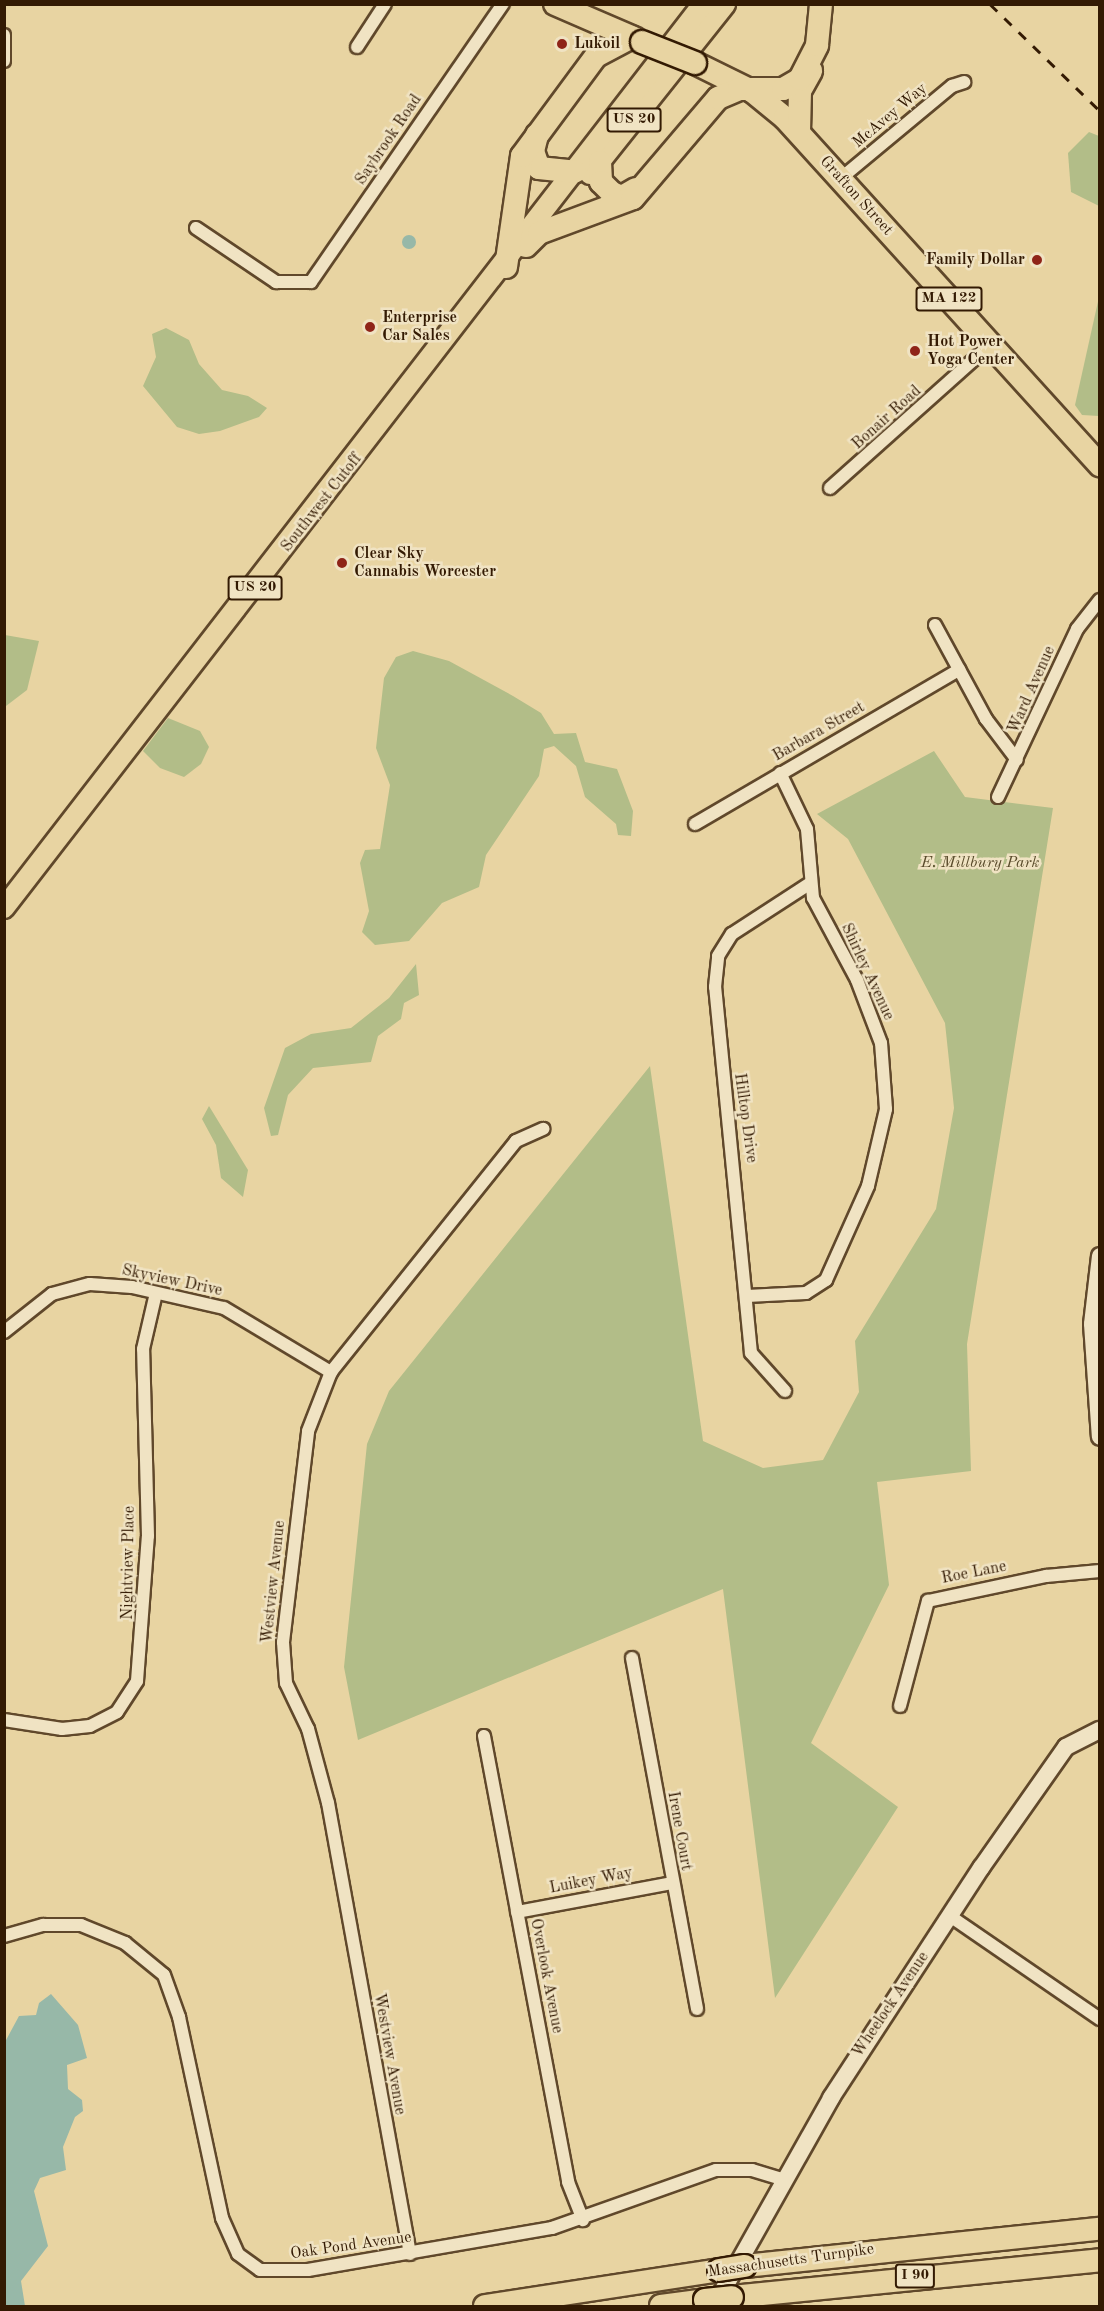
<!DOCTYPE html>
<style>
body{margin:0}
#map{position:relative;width:1104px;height:2311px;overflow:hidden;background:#e8d4a2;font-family:"Old Standard TT",serif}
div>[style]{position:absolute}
.green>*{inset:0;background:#b2bd88}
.water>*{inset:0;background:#97b8a8}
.round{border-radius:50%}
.roads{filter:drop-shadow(2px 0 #60482b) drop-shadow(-2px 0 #60482b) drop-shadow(0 2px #60482b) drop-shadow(0 -2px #60482b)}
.street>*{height:12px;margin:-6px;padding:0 6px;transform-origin:6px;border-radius:6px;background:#f0e3c3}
.secondary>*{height:16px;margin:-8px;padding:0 8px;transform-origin:8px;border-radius:8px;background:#f0e3c3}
.primary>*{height:20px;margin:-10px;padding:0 10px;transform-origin:10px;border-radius:10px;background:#e8d4a2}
.highway>*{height:22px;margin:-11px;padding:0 11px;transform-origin:11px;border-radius:11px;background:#e8d4a2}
.rail>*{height:3px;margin-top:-1.5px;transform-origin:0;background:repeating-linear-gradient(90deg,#331a03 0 10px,transparent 0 20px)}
.bridges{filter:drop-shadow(2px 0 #331a03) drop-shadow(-2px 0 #331a03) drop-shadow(0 2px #331a03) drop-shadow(0 -2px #331a03)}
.highway-bridge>*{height:22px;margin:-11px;padding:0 11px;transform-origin:11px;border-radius:11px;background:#e8d4a2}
.dots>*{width:16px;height:16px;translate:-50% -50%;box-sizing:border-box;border:3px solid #f0e3c3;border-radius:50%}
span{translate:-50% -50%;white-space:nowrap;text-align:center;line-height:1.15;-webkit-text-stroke:5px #f0e3c3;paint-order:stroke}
.shield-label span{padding:2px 4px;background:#f0e3c3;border:2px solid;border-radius:4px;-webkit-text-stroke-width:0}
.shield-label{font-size:15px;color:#331a03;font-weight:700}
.poi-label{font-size:16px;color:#331a03;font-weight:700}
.left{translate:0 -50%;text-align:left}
.right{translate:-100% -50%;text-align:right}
.street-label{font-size:16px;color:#331a03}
.park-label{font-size:16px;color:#594b2b;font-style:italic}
.frame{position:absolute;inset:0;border:6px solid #331a03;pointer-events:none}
</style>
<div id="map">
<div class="green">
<i style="clip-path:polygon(1089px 132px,1099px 136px,1099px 206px,1071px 192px,1068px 153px)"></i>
<i style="clip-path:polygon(1099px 297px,1099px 416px,1082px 415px,1075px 405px)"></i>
<i style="clip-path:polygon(166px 328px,189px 340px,199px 364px,222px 390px,248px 396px,267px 408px,259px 417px,220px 431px,199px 434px,177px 427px,143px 386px,156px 357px,152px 334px)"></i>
<i style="clip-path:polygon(5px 635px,39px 641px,27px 690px,6px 706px)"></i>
<i style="clip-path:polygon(413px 651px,449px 661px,513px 696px,541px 713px,554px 734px,576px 733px,585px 762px,617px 769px,633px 811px,631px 836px,618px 835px,616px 824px,585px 797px,576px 766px,554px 746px,544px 749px,539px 776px,486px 855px,479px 887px,442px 903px,409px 941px,375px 945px,362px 932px,369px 911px,360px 863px,365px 850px,380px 849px,390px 785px,376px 748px,384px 678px,396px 657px)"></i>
<i style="clip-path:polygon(168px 718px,200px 731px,209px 747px,201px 764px,184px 777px,160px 768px,143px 751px)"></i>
<i style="clip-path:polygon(934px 751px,965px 797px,1053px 808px,967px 1344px,971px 1471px,877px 1482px,889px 1585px,811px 1743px,898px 1807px,775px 1998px,723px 1589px,358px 1740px,344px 1667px,367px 1444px,389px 1391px,650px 1066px,703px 1441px,763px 1468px,823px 1460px,859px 1392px,855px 1341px,936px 1209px,954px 1108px,945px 1023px,848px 839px,817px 814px)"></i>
<i style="clip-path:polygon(416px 964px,419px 995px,404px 1003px,401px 1019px,378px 1036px,371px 1062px,313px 1068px,288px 1095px,278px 1135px,271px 1136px,264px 1108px,285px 1048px,311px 1034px,351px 1028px,389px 998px)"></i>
<i style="clip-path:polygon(209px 1106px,248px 1170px,243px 1197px,221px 1178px,216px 1145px,202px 1119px)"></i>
</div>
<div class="water">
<i class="round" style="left:402px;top:235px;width:14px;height:14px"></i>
<i style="clip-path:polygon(51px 1994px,78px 2025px,87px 2058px,67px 2065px,68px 2089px,82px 2100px,83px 2111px,75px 2117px,63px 2147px,66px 2170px,40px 2178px,34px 2191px,48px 2246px,21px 2281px,25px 2306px,5px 2306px,5px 2042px,19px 2016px,36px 2015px,39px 2003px)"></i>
</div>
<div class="roads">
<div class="street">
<i style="left:4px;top:35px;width:26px;rotate:90deg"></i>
<i style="left:357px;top:47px;width:51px;rotate:-56.9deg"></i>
<i style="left:840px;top:179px;width:146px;rotate:-39.7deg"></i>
<i style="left:952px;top:86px;width:13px;rotate:-18deg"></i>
<i style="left:196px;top:228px;width:97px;rotate:34deg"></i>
<i style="left:276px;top:282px;width:35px"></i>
<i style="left:311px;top:282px;width:338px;rotate:-55.4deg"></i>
<i style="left:830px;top:488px;width:215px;rotate:-41.8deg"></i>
<i style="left:935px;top:625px;width:107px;rotate:61.5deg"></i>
<i style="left:986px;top:719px;width:51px;rotate:52.9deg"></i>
<i style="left:998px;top:797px;width:186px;rotate:-64.8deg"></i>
<i style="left:1077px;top:629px;width:37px;rotate:-52deg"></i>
<i style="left:695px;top:824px;width:306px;rotate:-30.3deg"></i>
<i style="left:747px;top:1296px;width:59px;rotate:-2.9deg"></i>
<i style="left:806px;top:1293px;width:24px;rotate:-33deg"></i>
<i style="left:826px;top:1280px;width:103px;rotate:-65.9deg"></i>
<i style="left:868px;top:1186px;width:79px;rotate:-76.8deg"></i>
<i style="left:886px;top:1109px;width:66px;rotate:-94.3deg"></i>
<i style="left:881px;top:1043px;width:67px;rotate:-110.9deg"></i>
<i style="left:857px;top:980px;width:93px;rotate:-118.2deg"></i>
<i style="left:813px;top:898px;width:69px;rotate:-95deg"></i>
<i style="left:807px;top:829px;width:62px;rotate:-115.7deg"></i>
<i style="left:4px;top:1332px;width:61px;rotate:-38.4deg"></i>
<i style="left:52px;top:1294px;width:39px;rotate:-15deg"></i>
<i style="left:90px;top:1284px;width:42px;rotate:4.1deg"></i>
<i style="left:132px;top:1287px;width:94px;rotate:12.9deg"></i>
<i style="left:224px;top:1308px;width:125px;rotate:30.9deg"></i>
<i style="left:785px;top:1391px;width:51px;rotate:-131.8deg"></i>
<i style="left:751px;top:1353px;width:368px;rotate:-95.6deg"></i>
<i style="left:715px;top:987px;width:31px;rotate:-84deg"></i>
<i style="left:718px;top:956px;width:26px;rotate:-58deg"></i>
<i style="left:732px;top:934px;width:92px;rotate:-33deg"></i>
<i style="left:632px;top:1658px;width:357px;rotate:79.5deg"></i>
<i style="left:900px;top:1706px;width:109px;rotate:-75.1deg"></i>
<i style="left:928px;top:1601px;width:121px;rotate:-12deg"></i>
<i style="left:1046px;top:1576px;width:54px;rotate:-5.3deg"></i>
<i style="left:4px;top:1720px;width:59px;rotate:8.8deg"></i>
<i style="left:62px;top:1729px;width:28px;rotate:-6deg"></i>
<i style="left:90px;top:1726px;width:30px;rotate:-27deg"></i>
<i style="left:117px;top:1712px;width:37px;rotate:-57deg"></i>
<i style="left:137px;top:1681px;width:145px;rotate:-85.7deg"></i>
<i style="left:148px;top:1536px;width:187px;rotate:-91.5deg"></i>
<i style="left:143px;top:1349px;width:57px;rotate:-76.9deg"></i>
<i style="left:484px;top:1736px;width:454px;rotate:79.3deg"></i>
<i style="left:568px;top:2182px;width:41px;rotate:68.5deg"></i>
<i style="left:517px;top:1912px;width:158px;rotate:-10.6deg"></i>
<i style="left:950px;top:1916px;width:182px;rotate:34.5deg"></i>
<i style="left:4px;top:1936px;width:41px;rotate:-15.8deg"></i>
<i style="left:43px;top:1925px;width:38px"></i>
<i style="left:81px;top:1925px;width:48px;rotate:22.2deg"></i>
<i style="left:125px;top:1943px;width:50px;rotate:39.4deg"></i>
<i style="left:164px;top:1975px;width:45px;rotate:70.3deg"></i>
<i style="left:179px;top:2017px;width:206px;rotate:77.9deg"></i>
<i style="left:222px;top:2218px;width:39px;rotate:66deg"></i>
<i style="left:238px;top:2254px;width:27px;rotate:36deg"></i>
<i style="left:260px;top:2270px;width:48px"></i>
<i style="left:308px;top:2270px;width:248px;rotate:-9.8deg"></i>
<i style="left:552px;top:2228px;width:174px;rotate:-19.5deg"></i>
<i style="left:716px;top:2170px;width:36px"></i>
<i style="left:752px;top:2170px;width:31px;rotate:17deg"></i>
<i style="left:410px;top:2254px;width:458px;rotate:-100.3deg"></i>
<i style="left:328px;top:1803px;width:77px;rotate:-105.1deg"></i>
<i style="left:308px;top:1729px;width:51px;rotate:-115.6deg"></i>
<i style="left:286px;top:1683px;width:41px;rotate:-94.2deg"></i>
<i style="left:283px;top:1642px;width:212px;rotate:-83.2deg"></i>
<i style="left:308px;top:1431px;width:63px;rotate:-68.7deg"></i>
<i style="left:331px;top:1372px;width:296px;rotate:-51.3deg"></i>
<i style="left:516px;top:1141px;width:30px;rotate:-24deg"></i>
</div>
<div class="secondary">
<i style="left:1100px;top:1256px;width:68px;rotate:96.7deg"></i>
<i style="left:1092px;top:1324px;width:113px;rotate:86deg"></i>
<i style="left:714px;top:2306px;width:239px;rotate:-60.6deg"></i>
<i style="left:831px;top:2098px;width:275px;rotate:-56.9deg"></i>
<i style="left:981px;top:1868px;width:148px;rotate:-54.9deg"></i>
<i style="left:1066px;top:1747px;width:38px;rotate:-27deg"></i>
</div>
<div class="primary">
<i style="left:590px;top:174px;width:217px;rotate:-51.5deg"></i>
<i style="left:4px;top:908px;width:1143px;rotate:-52.29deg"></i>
</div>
<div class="highway">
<i style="left:555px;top:4px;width:88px;rotate:23.4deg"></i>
<i style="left:695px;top:63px;width:64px;rotate:26.2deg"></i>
<i style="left:752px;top:91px;width:43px;rotate:39.3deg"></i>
<i style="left:785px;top:118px;width:469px;rotate:47.8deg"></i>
<i style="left:799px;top:132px;width:41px;rotate:-88.6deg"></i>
<i style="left:800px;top:91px;width:23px;rotate:-61deg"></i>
<i style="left:537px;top:135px;width:16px;rotate:104deg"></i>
<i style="left:533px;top:151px;width:18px;rotate:71deg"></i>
<i style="left:539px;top:168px;width:36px;rotate:6deg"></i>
<i style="left:600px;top:162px;width:20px;rotate:87deg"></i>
<i style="left:601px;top:182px;width:16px;rotate:45deg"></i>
<i style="left:612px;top:193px;width:11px;rotate:22deg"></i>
<i style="left:622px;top:197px;width:16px;rotate:-30deg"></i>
<i style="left:526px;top:246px;width:18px;rotate:-45deg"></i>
<i style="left:539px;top:233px;width:100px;rotate:-20.4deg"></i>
<i style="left:633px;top:198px;width:131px;rotate:-49.6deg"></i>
<i style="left:718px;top:98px;width:23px;rotate:-23deg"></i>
<i style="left:739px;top:89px;width:44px"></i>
<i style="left:783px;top:89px;width:20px;rotate:-30deg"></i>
<i style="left:800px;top:79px;width:38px;rotate:-63deg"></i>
<i style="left:817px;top:45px;width:41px;rotate:-84.4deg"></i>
<i style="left:506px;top:267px;width:112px;rotate:-81.8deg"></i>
<i style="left:522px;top:156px;width:124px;rotate:-53.5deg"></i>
<i style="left:596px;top:56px;width:40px;rotate:-28deg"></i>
<i style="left:745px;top:2266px;width:357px;rotate:-6deg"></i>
<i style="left:732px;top:2297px;width:370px;rotate:-5.7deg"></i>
<i style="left:485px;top:2306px;width:237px;rotate:-8.7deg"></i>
<i style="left:661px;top:2306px;width:44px;rotate:-7.8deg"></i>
</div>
</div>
<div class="rail">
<i style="left:990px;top:4px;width:153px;rotate:44.2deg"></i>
</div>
<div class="bridges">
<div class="highway-bridge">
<i style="left:642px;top:42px;width:57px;rotate:21.6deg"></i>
<i style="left:719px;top:2270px;width:26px;rotate:-9deg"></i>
<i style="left:705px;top:2300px;width:27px;rotate:-6deg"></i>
</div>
</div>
<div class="dots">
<i style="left:562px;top:44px;background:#8f2418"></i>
<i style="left:1037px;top:260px;background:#8f2418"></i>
<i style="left:370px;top:327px;background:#8f2418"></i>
<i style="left:915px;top:351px;background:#8f2418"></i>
<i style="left:342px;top:563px;background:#8f2418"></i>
</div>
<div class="shield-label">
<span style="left:634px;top:120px">US 20</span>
<span style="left:949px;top:299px">MA 122</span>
<span style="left:255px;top:588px">US 20</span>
<span style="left:915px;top:2276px">I 90</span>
</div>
<div class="poi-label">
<span class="left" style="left:574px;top:44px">Lukoil</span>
<span class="right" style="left:1025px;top:260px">Family Dollar</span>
<span class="left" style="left:382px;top:327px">Enterprise<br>Car Sales</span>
<span class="left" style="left:927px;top:351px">Hot Power<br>Yoga Center</span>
<span class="left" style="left:354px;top:563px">Clear Sky<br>Cannabis Worcester</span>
</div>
<div class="street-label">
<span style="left:890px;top:116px;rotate:-40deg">McAvey Way</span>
<span style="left:389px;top:140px;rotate:-56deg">Saybrook Road</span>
<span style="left:856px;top:196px;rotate:48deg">Grafton Street</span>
<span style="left:887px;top:418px;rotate:-42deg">Bonair Road</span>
<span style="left:322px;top:503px;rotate:-52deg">Southwest Cutoff</span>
<span style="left:1032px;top:690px;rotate:-66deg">Ward Avenue</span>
<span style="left:819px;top:732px;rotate:-30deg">Barbara Street</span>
<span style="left:867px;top:972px;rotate:65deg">Shirley Avenue</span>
<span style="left:745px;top:1118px;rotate:82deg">Hilltop Drive</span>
<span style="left:172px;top:1281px;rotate:12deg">Skyview Drive</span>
<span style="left:129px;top:1563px;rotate:-89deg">Nightview Place</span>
<span style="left:974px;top:1573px;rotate:-11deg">Roe Lane</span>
<span style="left:274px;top:1582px;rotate:-84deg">Westview Avenue</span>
<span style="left:679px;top:1831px;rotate:80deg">Irene Court</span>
<span style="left:591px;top:1881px;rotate:-11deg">Luikey Way</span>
<span style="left:546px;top:1976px;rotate:79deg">Overlook Avenue</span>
<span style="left:891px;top:2005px;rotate:-56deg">Wheelock Avenue</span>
<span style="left:389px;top:2054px;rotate:80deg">Westview Avenue</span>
<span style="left:351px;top:2246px;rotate:-8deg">Oak Pond Avenue</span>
<span style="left:791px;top:2261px;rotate:-8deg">Massachusetts Turnpike</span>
</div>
<div class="park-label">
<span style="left:980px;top:863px">E. Millbury Park</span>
</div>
<div class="frame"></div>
</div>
